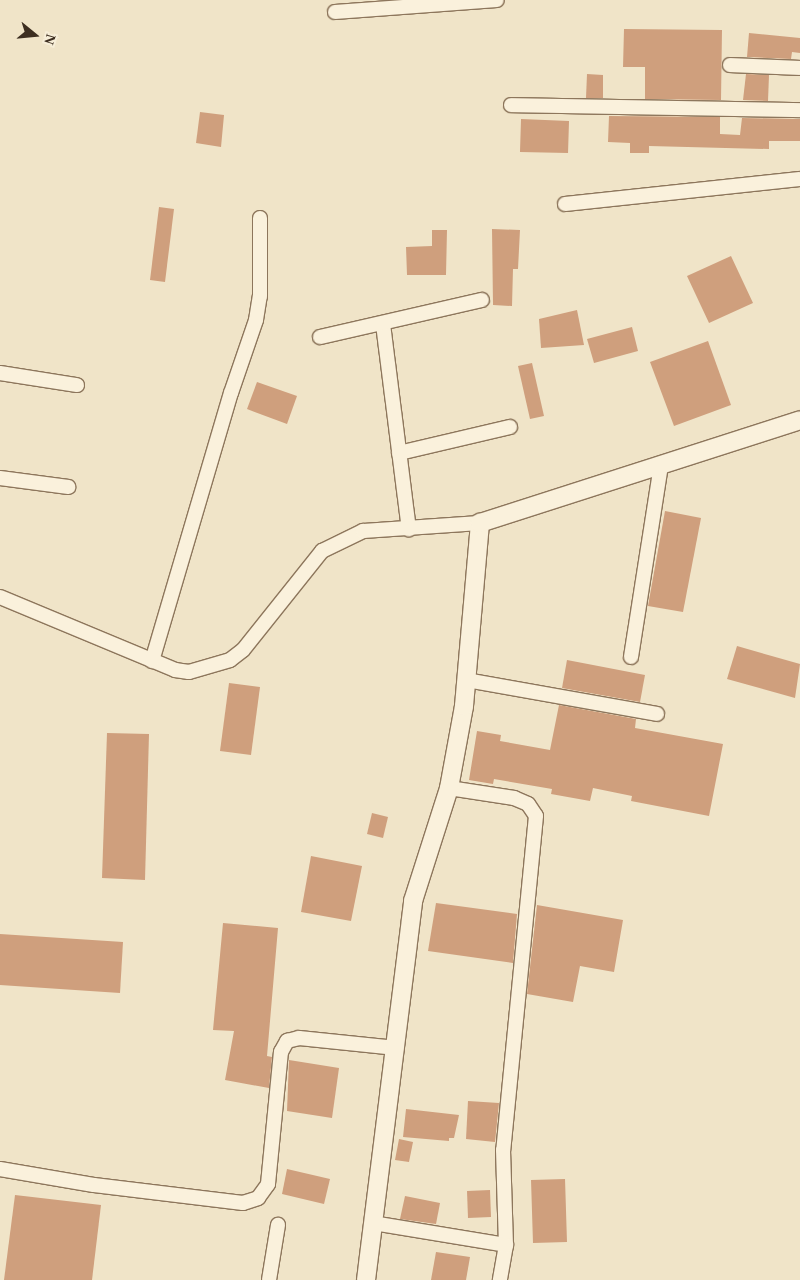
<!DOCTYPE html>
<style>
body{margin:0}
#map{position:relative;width:800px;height:1280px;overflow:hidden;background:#f0e4c8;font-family:Georgia,serif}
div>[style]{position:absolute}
.building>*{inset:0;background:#cf9f7d}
.roads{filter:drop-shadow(1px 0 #8d765c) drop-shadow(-1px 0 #8d765c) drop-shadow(0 1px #8d765c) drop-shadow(0 -1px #8d765c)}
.minor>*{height:14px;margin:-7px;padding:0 7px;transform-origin:7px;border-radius:7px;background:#faf1dc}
.tertiary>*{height:18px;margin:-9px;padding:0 9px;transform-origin:9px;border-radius:9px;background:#faf1dc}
span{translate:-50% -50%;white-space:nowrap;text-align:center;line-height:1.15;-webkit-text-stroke:5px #f7eed8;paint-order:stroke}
.north{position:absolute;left:10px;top:10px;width:50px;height:50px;-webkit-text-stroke:4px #f7eed8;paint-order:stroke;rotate:107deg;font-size:14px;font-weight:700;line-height:20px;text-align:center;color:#3d2e20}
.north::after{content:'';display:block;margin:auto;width:18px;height:22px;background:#3d2e20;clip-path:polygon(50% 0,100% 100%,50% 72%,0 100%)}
</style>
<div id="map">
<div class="building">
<i style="clip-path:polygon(624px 29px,722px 30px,721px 100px,645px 99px,645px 67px,623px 67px)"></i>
<i style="clip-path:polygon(749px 33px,800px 38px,800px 53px,792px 52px,791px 59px,747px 57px)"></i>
<i style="clip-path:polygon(587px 74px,603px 75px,603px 98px,586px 98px)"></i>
<i style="clip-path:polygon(746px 74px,769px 75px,768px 101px,743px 100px)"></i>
<i style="clip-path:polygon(200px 112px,224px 115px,221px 147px,196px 143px)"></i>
<i style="clip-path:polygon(609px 116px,720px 117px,720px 134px,740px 135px,742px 118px,800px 119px,800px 141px,769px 141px,769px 149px,649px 146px,649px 153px,630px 153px,630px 143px,608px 142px)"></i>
<i style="clip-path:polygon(521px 119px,569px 121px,568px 153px,520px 152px)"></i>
<i style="clip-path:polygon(159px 207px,174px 209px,165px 282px,150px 280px)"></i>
<i style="clip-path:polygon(492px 229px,520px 230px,518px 269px,513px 269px,512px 306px,493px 305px)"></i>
<i style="clip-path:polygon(432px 230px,447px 230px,446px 275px,407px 275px,406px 247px,432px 246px)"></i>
<i style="clip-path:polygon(731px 256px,753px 303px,709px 323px,687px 276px)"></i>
<i style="clip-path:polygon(577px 310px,584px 345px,541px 348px,539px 319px)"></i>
<i style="clip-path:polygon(632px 327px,638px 351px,594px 363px,587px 339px)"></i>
<i style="clip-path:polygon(708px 341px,731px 405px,674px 426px,650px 362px)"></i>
<i style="clip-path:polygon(532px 363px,544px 416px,530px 419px,518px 366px)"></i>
<i style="clip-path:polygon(257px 382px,297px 396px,287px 424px,247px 409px)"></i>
<i style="clip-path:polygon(665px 511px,701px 518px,683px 612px,648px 606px)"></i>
<i style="clip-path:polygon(737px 646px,800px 664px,795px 698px,727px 679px)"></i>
<i style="clip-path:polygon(567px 660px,645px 675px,640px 702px,562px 688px)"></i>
<i style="clip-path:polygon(229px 683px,260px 687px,251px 755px,220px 751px)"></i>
<i style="clip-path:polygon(559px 705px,636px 719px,635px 728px,723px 744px,709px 816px,631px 801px,632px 796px,593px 788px,590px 801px,551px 794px,552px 789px,494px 779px,493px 784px,469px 780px,477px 731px,501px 735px,500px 741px,550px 750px)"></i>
<i style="clip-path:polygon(107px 733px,149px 734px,145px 880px,102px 878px)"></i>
<i style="clip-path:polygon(372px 813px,388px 817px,383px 838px,367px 834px)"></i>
<i style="clip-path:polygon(311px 856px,362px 866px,351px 921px,301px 912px)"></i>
<i style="clip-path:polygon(436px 903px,517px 914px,513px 963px,428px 951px)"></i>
<i style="clip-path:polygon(537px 905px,623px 920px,614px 972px,580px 966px,573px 1002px,527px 994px)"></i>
<i style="clip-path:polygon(223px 923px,278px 928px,267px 1056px,272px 1057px,269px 1088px,225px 1080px,234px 1031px,213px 1030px)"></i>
<i style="clip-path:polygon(0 934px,123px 942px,120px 993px,0 985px)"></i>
<i style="clip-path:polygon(289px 1060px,339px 1068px,332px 1118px,287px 1111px)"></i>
<i style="clip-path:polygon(468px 1101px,499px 1103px,495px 1142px,466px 1139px)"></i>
<i style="clip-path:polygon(406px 1109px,459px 1115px,454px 1138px,449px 1138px,449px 1141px,403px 1137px)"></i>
<i style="clip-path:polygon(399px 1139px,413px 1142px,409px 1162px,395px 1160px)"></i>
<i style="clip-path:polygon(287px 1169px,330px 1179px,324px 1204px,282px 1194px)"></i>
<i style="clip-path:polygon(565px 1179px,567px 1242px,533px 1243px,531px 1180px)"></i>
<i style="clip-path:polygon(490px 1190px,491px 1217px,468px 1218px,467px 1191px)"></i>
<i style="clip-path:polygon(15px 1195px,101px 1205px,92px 1280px,4px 1280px)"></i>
<i style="clip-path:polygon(405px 1196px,440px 1203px,436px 1224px,400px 1219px)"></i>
<i style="clip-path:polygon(436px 1252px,470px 1257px,466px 1280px,431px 1280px)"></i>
</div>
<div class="roads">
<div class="minor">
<i style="left:335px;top:12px;width:162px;rotate:-4.2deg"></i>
<i style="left:730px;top:65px;width:70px;rotate:2.5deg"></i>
<i style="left:511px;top:105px;width:289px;rotate:1deg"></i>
<i style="left:565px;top:204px;width:236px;rotate:-6.1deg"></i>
<i style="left:383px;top:324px;width:207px;rotate:82.8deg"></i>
<i style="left:320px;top:337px;width:166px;rotate:-12.9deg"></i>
<i style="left:0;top:373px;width:78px;rotate:8.9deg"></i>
<i style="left:399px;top:453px;width:114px;rotate:-13.2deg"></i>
<i style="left:0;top:478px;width:69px;rotate:7.5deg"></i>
<i style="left:0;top:597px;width:190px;rotate:22.6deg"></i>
<i style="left:175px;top:670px;width:14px;rotate:8deg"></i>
<i style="left:189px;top:672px;width:43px;rotate:-16.3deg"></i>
<i style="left:230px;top:660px;width:16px;rotate:-38deg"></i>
<i style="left:243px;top:650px;width:127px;rotate:-51.4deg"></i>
<i style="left:322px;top:551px;width:46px;rotate:-26deg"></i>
<i style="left:363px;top:531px;width:117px;rotate:-3.9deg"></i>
<i style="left:631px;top:657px;width:194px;rotate:-81.1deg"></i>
<i style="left:152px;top:661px;width:279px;rotate:-73.6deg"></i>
<i style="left:231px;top:393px;width:77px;rotate:-71.1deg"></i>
<i style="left:256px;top:320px;width:24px;rotate:-81deg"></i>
<i style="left:260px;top:296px;width:78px;rotate:-90deg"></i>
<i style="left:467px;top:680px;width:193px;rotate:10.1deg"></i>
<i style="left:449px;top:788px;width:66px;rotate:8.7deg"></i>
<i style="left:514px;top:798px;width:15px;rotate:23deg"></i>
<i style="left:528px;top:804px;width:14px;rotate:56deg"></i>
<i style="left:536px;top:816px;width:336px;rotate:95.6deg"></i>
<i style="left:503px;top:1150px;width:95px;rotate:88.2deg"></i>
<i style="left:506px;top:1245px;width:36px;rotate:100deg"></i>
<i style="left:0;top:1169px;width:95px;rotate:9.7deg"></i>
<i style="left:94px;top:1185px;width:150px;rotate:6.9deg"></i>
<i style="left:243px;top:1203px;width:16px;rotate:-18deg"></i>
<i style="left:258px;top:1198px;width:17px;rotate:-54deg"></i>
<i style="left:268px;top:1184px;width:133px;rotate:-84.4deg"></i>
<i style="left:281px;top:1052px;width:13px;rotate:-61deg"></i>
<i style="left:287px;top:1041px;width:12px;rotate:-14deg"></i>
<i style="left:299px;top:1038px;width:98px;rotate:5.9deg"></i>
<i style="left:373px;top:1223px;width:135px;rotate:9.4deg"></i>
<i style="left:269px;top:1280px;width:56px;rotate:-80.7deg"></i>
</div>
<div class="tertiary">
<i style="left:366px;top:1280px;width:382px;rotate:-82.9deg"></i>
<i style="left:413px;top:901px;width:119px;rotate:-72.3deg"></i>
<i style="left:449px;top:788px;width:83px;rotate:-79.6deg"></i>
<i style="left:464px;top:706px;width:184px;rotate:-85deg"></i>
<i style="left:480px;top:523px;width:336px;rotate:-17.8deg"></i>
</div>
</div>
<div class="north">N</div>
</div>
